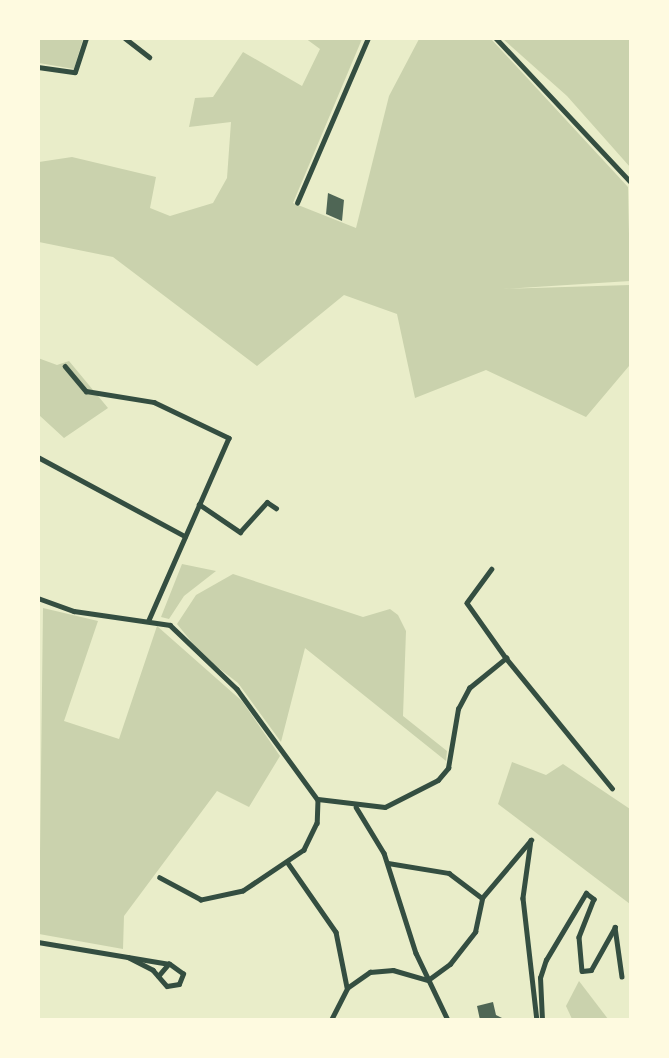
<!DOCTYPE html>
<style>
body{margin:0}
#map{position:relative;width:669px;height:1058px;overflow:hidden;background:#e9edc9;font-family:"Space Grotesk",sans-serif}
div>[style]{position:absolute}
.green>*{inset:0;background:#cad2ad}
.building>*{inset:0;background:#4f6655}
.minor>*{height:4.5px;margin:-2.25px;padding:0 2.25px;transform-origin:2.25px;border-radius:2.25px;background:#344e41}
span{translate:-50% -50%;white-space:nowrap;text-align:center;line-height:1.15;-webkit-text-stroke:6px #fefae0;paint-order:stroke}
.frame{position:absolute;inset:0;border:40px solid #fefae0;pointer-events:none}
</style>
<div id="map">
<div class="green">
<i style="clip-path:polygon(305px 38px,362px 39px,293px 203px,356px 228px,389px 96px,419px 39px,491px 39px,628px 187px,630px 281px,503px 289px,630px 285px,629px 366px,586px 417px,486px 370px,415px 398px,397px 314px,344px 295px,257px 366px,113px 257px,39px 242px,39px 162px,72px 157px,156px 177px,150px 208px,170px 216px,213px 203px,227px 178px,231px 122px,189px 127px,195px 98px,213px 97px,243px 52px,302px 86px,320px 49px)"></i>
<i style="clip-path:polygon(38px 39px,83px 39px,74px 69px,39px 63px)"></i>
<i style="clip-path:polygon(503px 39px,630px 39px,630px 167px,567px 96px)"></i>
<i style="clip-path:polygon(38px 358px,57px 365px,69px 361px,108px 408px,64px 438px,39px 415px)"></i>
<i style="clip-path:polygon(182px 564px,216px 571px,184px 596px,169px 619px,161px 617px)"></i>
<i style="clip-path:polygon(233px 574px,363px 617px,390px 609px,398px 615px,406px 631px,403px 716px,447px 751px,446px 761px,305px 648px,281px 742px,238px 683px,203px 656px,177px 624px,196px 595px)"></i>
<i style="clip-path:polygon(43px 608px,98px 621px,64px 721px,119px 739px,157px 626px,242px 701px,280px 756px,249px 807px,217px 791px,124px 916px,123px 949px,39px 934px)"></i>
<i style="clip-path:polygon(512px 762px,546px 775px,563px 764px,630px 809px,630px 904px,498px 804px)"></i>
<i style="clip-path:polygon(579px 981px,608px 1019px,572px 1019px,566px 1006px)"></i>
</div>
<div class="building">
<i style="clip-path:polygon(328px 193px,344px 200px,342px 221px,326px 214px)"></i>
<i style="clip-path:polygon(493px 1002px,496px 1015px,506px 1020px,480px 1020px,477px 1006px)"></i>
</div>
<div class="minor">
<i style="left:125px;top:38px;width:31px;rotate:38deg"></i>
<i style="left:496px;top:38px;width:196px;rotate:46.9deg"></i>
<i style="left:38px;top:67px;width:37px;rotate:8deg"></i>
<i style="left:75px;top:72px;width:36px;rotate:-72deg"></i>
<i style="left:297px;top:203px;width:180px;rotate:-66.7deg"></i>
<i style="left:65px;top:366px;width:33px;rotate:50deg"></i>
<i style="left:86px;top:391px;width:69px;rotate:9.2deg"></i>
<i style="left:154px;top:402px;width:83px;rotate:25.6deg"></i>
<i style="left:229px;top:438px;width:199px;rotate:113.7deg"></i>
<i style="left:38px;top:457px;width:167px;rotate:28.3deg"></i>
<i style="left:199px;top:504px;width:50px;rotate:34.3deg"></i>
<i style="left:240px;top:532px;width:40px;rotate:-48deg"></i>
<i style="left:267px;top:502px;width:11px;rotate:34deg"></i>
<i style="left:492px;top:569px;width:42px;rotate:126.3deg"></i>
<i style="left:467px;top:603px;width:67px;rotate:54.7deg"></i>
<i style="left:38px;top:598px;width:38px;rotate:20deg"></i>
<i style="left:74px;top:611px;width:97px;rotate:8.3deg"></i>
<i style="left:170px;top:625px;width:93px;rotate:43.7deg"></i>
<i style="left:237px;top:689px;width:137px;rotate:53.9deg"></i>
<i style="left:318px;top:800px;width:23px;rotate:92deg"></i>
<i style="left:317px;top:823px;width:30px;rotate:116deg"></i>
<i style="left:304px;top:850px;width:73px;rotate:146.1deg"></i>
<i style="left:243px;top:891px;width:43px;rotate:167.9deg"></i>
<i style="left:201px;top:900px;width:47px;rotate:-151.8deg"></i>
<i style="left:318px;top:799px;width:67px;rotate:6.8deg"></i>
<i style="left:385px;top:807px;width:59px;rotate:-27deg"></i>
<i style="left:438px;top:780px;width:16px;rotate:-50deg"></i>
<i style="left:448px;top:768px;width:60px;rotate:-80.4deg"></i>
<i style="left:458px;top:709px;width:24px;rotate:-62deg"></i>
<i style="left:469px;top:688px;width:48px;rotate:-39deg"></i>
<i style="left:506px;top:658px;width:168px;rotate:50.8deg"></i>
<i style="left:356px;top:807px;width:54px;rotate:58.7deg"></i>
<i style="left:384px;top:853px;width:105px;rotate:72.3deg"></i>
<i style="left:416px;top:953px;width:74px;rotate:64.5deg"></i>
<i style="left:288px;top:863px;width:84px;rotate:55.2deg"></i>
<i style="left:336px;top:932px;width:56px;rotate:78.7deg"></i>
<i style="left:388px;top:863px;width:62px;rotate:9.3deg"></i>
<i style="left:449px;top:873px;width:41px;rotate:37.1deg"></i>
<i style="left:38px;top:942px;width:133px;rotate:9.5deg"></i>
<i style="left:128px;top:957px;width:28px;rotate:27deg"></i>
<i style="left:153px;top:970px;width:21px;rotate:49deg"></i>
<i style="left:167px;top:986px;width:12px;rotate:-9deg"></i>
<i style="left:179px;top:984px;width:11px;rotate:-68deg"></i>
<i style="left:183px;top:974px;width:17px;rotate:-144deg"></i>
<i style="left:169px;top:964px;width:16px;rotate:130deg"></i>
<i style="left:331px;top:1020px;width:36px;rotate:-63deg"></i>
<i style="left:347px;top:988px;width:28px;rotate:-35deg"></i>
<i style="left:370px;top:972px;width:23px;rotate:-5deg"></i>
<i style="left:393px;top:970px;width:36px;rotate:16deg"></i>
<i style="left:428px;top:980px;width:27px;rotate:-36deg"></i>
<i style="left:450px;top:964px;width:41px;rotate:-52deg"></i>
<i style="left:475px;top:932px;width:35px;rotate:-78deg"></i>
<i style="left:482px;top:898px;width:76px;rotate:-49.8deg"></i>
<i style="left:531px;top:840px;width:59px;rotate:97.9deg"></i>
<i style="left:523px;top:898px;width:123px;rotate:83.5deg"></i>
<i style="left:542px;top:1020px;width:42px;rotate:-92.7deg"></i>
<i style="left:540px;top:978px;width:19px;rotate:-72deg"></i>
<i style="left:546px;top:960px;width:78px;rotate:-59.2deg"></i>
<i style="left:586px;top:893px;width:10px;rotate:37deg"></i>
<i style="left:594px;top:899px;width:41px;rotate:111.5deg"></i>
<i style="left:579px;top:937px;width:34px;rotate:85deg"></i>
<i style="left:582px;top:971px;width:9px;rotate:-6deg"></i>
<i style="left:591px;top:970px;width:49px;rotate:-60.8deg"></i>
<i style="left:615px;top:927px;width:50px;rotate:82deg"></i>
</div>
<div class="frame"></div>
</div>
